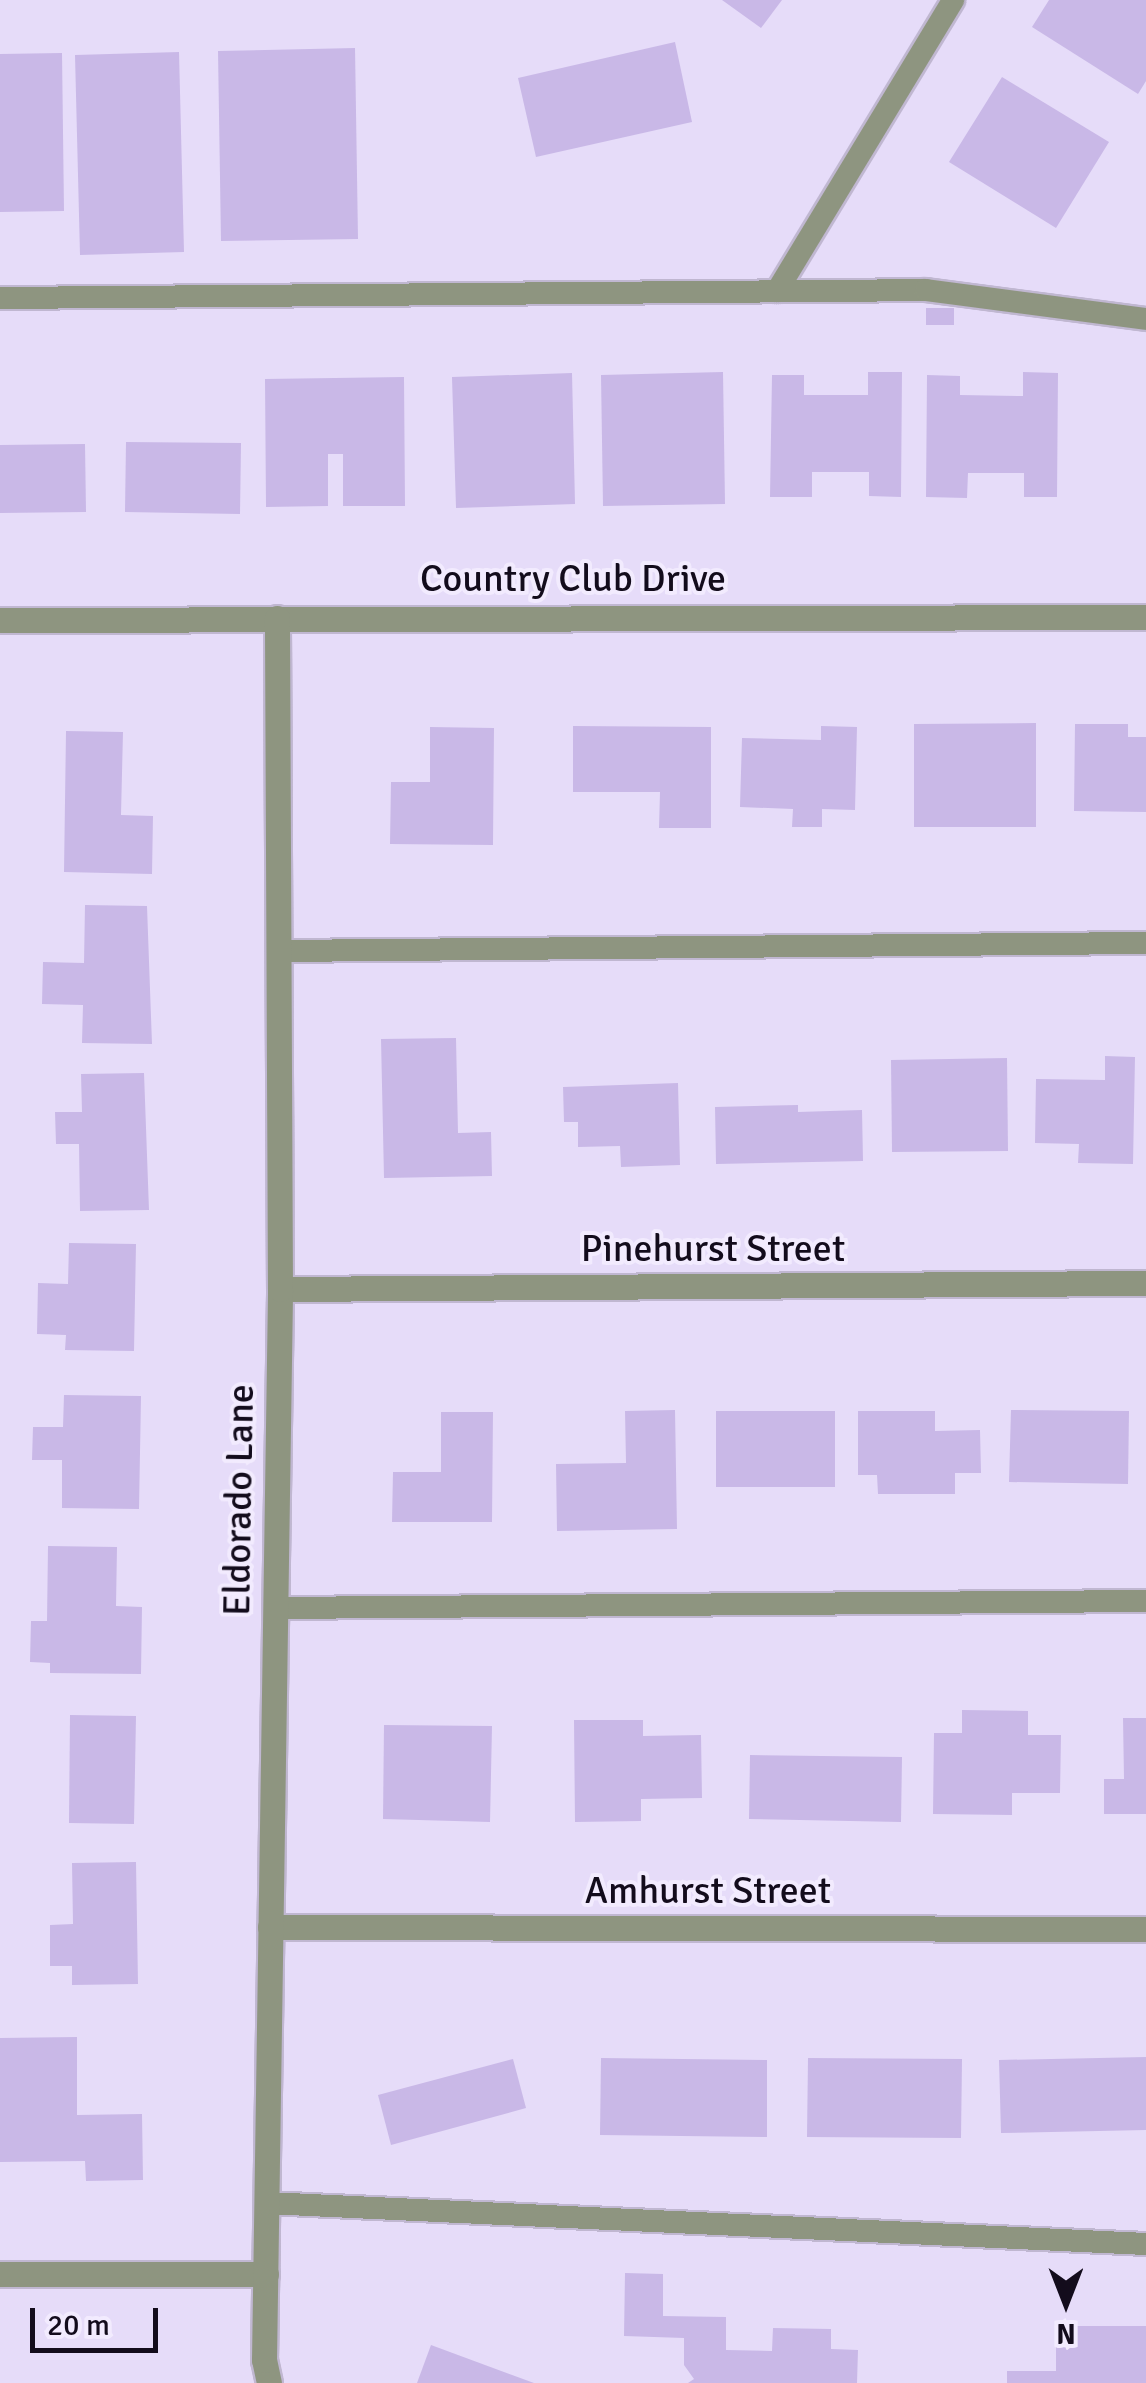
<!DOCTYPE html>
<style>
body{margin:0}
#map{position:relative;width:1146px;height:2383px;overflow:hidden;background:#e6dcf9;font-family:Signika,sans-serif}
div>[style]{position:absolute}
.building>*{inset:0;background:#c9b8e7}
.roads{filter:drop-shadow(2px 0 #c0b7d1) drop-shadow(-2px 0 #c0b7d1) drop-shadow(0 2px #c0b7d1) drop-shadow(0 -2px #c0b7d1)}
.service>*{height:22px;margin:-11px;padding:0 11px;transform-origin:11px;border-radius:11px;background:#8e9580}
.minor>*{height:25px;margin:-12.5px;padding:0 12.5px;transform-origin:12.5px;border-radius:12.5px;background:#8e9580}
span{translate:-50% -50%;white-space:nowrap;text-align:center;line-height:1.15;-webkit-text-stroke:8px #f2ebfe;paint-order:stroke}
.street-label{font-size:38px;color:#130c1c}
.north{position:absolute;left:1016px;top:2253px;width:100px;height:100px;-webkit-text-stroke:8px #f2ebfe;paint-order:stroke;rotate:180deg;font-size:28px;font-weight:700;line-height:40px;text-align:center;color:#130c1c}
.north::after{content:'';display:block;margin:auto;width:35px;height:45px;background:#130c1c;clip-path:polygon(50% 0,100% 100%,50% 72%,0 100%)}
.scale{position:absolute;left:30px;top:2308px;width:128px;height:45px;box-sizing:border-box;border:5px solid #130c1c;border-top:0;padding-left:12px;font-size:30px;line-height:35px;white-space:nowrap;color:#130c1c;-webkit-text-stroke:8px #f2ebfe;paint-order:stroke}
</style>
<div id="map">
<div class="building">
<i style="clip-path:polygon(722px 0,782px 0,761px 28px)"></i>
<i style="clip-path:polygon(1049px 0,1146px 0,1146px 81px,1138px 94px,1032px 27px)"></i>
<i style="clip-path:polygon(675px 42px,692px 122px,536px 157px,518px 78px)"></i>
<i style="clip-path:polygon(355px 48px,358px 239px,221px 241px,218px 51px)"></i>
<i style="clip-path:polygon(179px 52px,184px 252px,80px 255px,75px 55px)"></i>
<i style="clip-path:polygon(62px 53px,64px 211px,0 212px,0 54px)"></i>
<i style="clip-path:polygon(1002px 77px,1109px 142px,1056px 228px,949px 162px)"></i>
<i style="clip-path:polygon(926px 308px,954px 308px,954px 325px,926px 325px)"></i>
<i style="clip-path:polygon(723px 372px,725px 504px,603px 506px,601px 375px)"></i>
<i style="clip-path:polygon(868px 372px,902px 372px,901px 497px,869px 496px,869px 472px,812px 472px,812px 497px,770px 497px,772px 375px,804px 375px,804px 395px,868px 395px)"></i>
<i style="clip-path:polygon(1023px 372px,1058px 373px,1057px 497px,1024px 497px,1024px 473px,968px 473px,967px 498px,926px 497px,927px 375px,960px 376px,960px 395px,1023px 396px)"></i>
<i style="clip-path:polygon(572px 373px,575px 504px,456px 508px,452px 377px)"></i>
<i style="clip-path:polygon(404px 377px,405px 506px,343px 506px,343px 454px,328px 454px,328px 506px,266px 507px,265px 379px)"></i>
<i style="clip-path:polygon(126px 442px,241px 443px,240px 514px,125px 512px)"></i>
<i style="clip-path:polygon(85px 444px,86px 512px,0 513px,0 445px)"></i>
<i style="clip-path:polygon(1036px 723px,1036px 827px,914px 827px,914px 724px)"></i>
<i style="clip-path:polygon(1075px 724px,1128px 724px,1128px 737px,1146px 737px,1146px 812px,1074px 811px)"></i>
<i style="clip-path:polygon(573px 726px,711px 727px,711px 828px,659px 828px,660px 792px,573px 792px)"></i>
<i style="clip-path:polygon(821px 726px,857px 727px,855px 810px,822px 809px,822px 827px,792px 827px,793px 809px,740px 807px,742px 738px,821px 740px)"></i>
<i style="clip-path:polygon(430px 727px,494px 728px,493px 845px,390px 844px,391px 782px,430px 782px)"></i>
<i style="clip-path:polygon(66px 731px,123px 732px,121px 815px,153px 816px,152px 874px,64px 872px)"></i>
<i style="clip-path:polygon(85px 905px,147px 906px,152px 1044px,82px 1043px,83px 1005px,42px 1004px,43px 962px,84px 963px)"></i>
<i style="clip-path:polygon(456px 1038px,458px 1133px,491px 1132px,492px 1176px,384px 1178px,381px 1039px)"></i>
<i style="clip-path:polygon(1105px 1056px,1135px 1057px,1133px 1164px,1078px 1163px,1079px 1144px,1035px 1143px,1036px 1079px,1105px 1080px)"></i>
<i style="clip-path:polygon(1007px 1058px,1008px 1151px,892px 1152px,891px 1060px)"></i>
<i style="clip-path:polygon(144px 1073px,149px 1210px,80px 1211px,79px 1144px,56px 1144px,55px 1112px,82px 1112px,81px 1074px)"></i>
<i style="clip-path:polygon(678px 1083px,680px 1165px,621px 1167px,620px 1146px,578px 1147px,578px 1122px,564px 1122px,563px 1087px)"></i>
<i style="clip-path:polygon(798px 1105px,798px 1112px,862px 1110px,863px 1161px,716px 1164px,715px 1107px)"></i>
<i style="clip-path:polygon(69px 1243px,136px 1244px,134px 1351px,65px 1350px,66px 1335px,37px 1334px,38px 1283px,68px 1284px)"></i>
<i style="clip-path:polygon(64px 1395px,141px 1396px,139px 1509px,62px 1508px,62px 1460px,32px 1460px,33px 1427px,63px 1427px)"></i>
<i style="clip-path:polygon(675px 1410px,677px 1529px,557px 1531px,556px 1464px,626px 1463px,625px 1411px)"></i>
<i style="clip-path:polygon(1011px 1410px,1129px 1411px,1128px 1484px,1009px 1482px)"></i>
<i style="clip-path:polygon(716px 1411px,835px 1411px,835px 1487px,716px 1487px)"></i>
<i style="clip-path:polygon(858px 1411px,935px 1411px,935px 1431px,980px 1430px,981px 1473px,955px 1473px,955px 1494px,878px 1494px,877px 1475px,858px 1475px)"></i>
<i style="clip-path:polygon(441px 1412px,493px 1412px,492px 1522px,392px 1522px,393px 1472px,441px 1472px)"></i>
<i style="clip-path:polygon(48px 1546px,117px 1547px,116px 1606px,142px 1607px,141px 1674px,50px 1673px,50px 1663px,30px 1662px,31px 1621px,47px 1621px)"></i>
<i style="clip-path:polygon(962px 1710px,1028px 1711px,1028px 1735px,1061px 1735px,1060px 1793px,1012px 1793px,1012px 1815px,933px 1814px,934px 1733px,962px 1733px)"></i>
<i style="clip-path:polygon(70px 1715px,136px 1716px,134px 1824px,69px 1823px)"></i>
<i style="clip-path:polygon(1123px 1718px,1146px 1718px,1146px 1814px,1104px 1814px,1104px 1779px,1124px 1779px)"></i>
<i style="clip-path:polygon(574px 1720px,643px 1720px,643px 1736px,701px 1735px,702px 1798px,641px 1799px,641px 1821px,575px 1822px)"></i>
<i style="clip-path:polygon(384px 1725px,492px 1726px,490px 1822px,383px 1819px)"></i>
<i style="clip-path:polygon(750px 1755px,902px 1757px,901px 1822px,749px 1819px)"></i>
<i style="clip-path:polygon(136px 1862px,138px 1984px,72px 1985px,72px 1966px,50px 1966px,50px 1925px,73px 1924px,72px 1863px)"></i>
<i style="clip-path:polygon(77px 2037px,77px 2115px,142px 2114px,143px 2180px,86px 2181px,85px 2161px,0 2162px,0 2038px)"></i>
<i style="clip-path:polygon(1146px 2057px,1146px 2130px,1001px 2133px,999px 2060px)"></i>
<i style="clip-path:polygon(601px 2058px,767px 2060px,767px 2137px,600px 2135px)"></i>
<i style="clip-path:polygon(808px 2058px,962px 2059px,961px 2138px,807px 2137px)"></i>
<i style="clip-path:polygon(513px 2059px,526px 2108px,391px 2145px,378px 2095px)"></i>
<i style="clip-path:polygon(625px 2273px,663px 2274px,663px 2316px,726px 2317px,726px 2350px,772px 2351px,773px 2328px,831px 2329px,831px 2349px,858px 2350px,857px 2383px,688px 2383px,694px 2379px,684px 2365px,684px 2338px,624px 2336px)"></i>
<i style="clip-path:polygon(1056px 2326px,1146px 2326px,1146px 2383px,1007px 2383px,1007px 2371px,1056px 2371px)"></i>
<i style="clip-path:polygon(431px 2345px,534px 2383px,417px 2383px)"></i>
</div>
<div class="roads">
<div class="service">
<i style="left:777px;top:291px;width:340px;rotate:-58.8deg"></i>
<i style="left:0;top:298px;width:926px;rotate:-0.49deg"></i>
<i style="left:926px;top:290px;width:222px;rotate:7.5deg"></i>
<i style="left:279px;top:951px;width:867px;rotate:-0.53deg"></i>
<i style="left:275px;top:1608px;width:871px;rotate:-0.46deg"></i>
<i style="left:267px;top:2203px;width:880px;rotate:2.67deg"></i>
</div>
<div class="minor">
<i style="left:0;top:620px;width:1146px;rotate:-0.15deg"></i>
<i style="left:280px;top:1289px;width:866px;rotate:-0.4deg"></i>
<i style="left:270px;top:1927px;width:876px;rotate:0.13deg"></i>
<i style="left:0;top:2274px;width:266px"></i>
<i style="left:269px;top:2383px;width:24px;rotate:-102deg"></i>
<i style="left:264px;top:2360px;width:1071px;rotate:-89.14deg"></i>
<i style="left:280px;top:1289px;width:671px;rotate:-90.26deg"></i>
</div>
</div>
<div class="street-label">
<span style="left:573px;top:579px">Country Club Drive</span>
<span style="left:713px;top:1249px">Pinehurst Street</span>
<span style="left:239px;top:1500px;rotate:-89deg">Eldorado Lane</span>
<span style="left:708px;top:1891px">Amhurst Street</span>
</div>
<div class="north">N</div>
<div class="scale">20 m</div>
</div>
